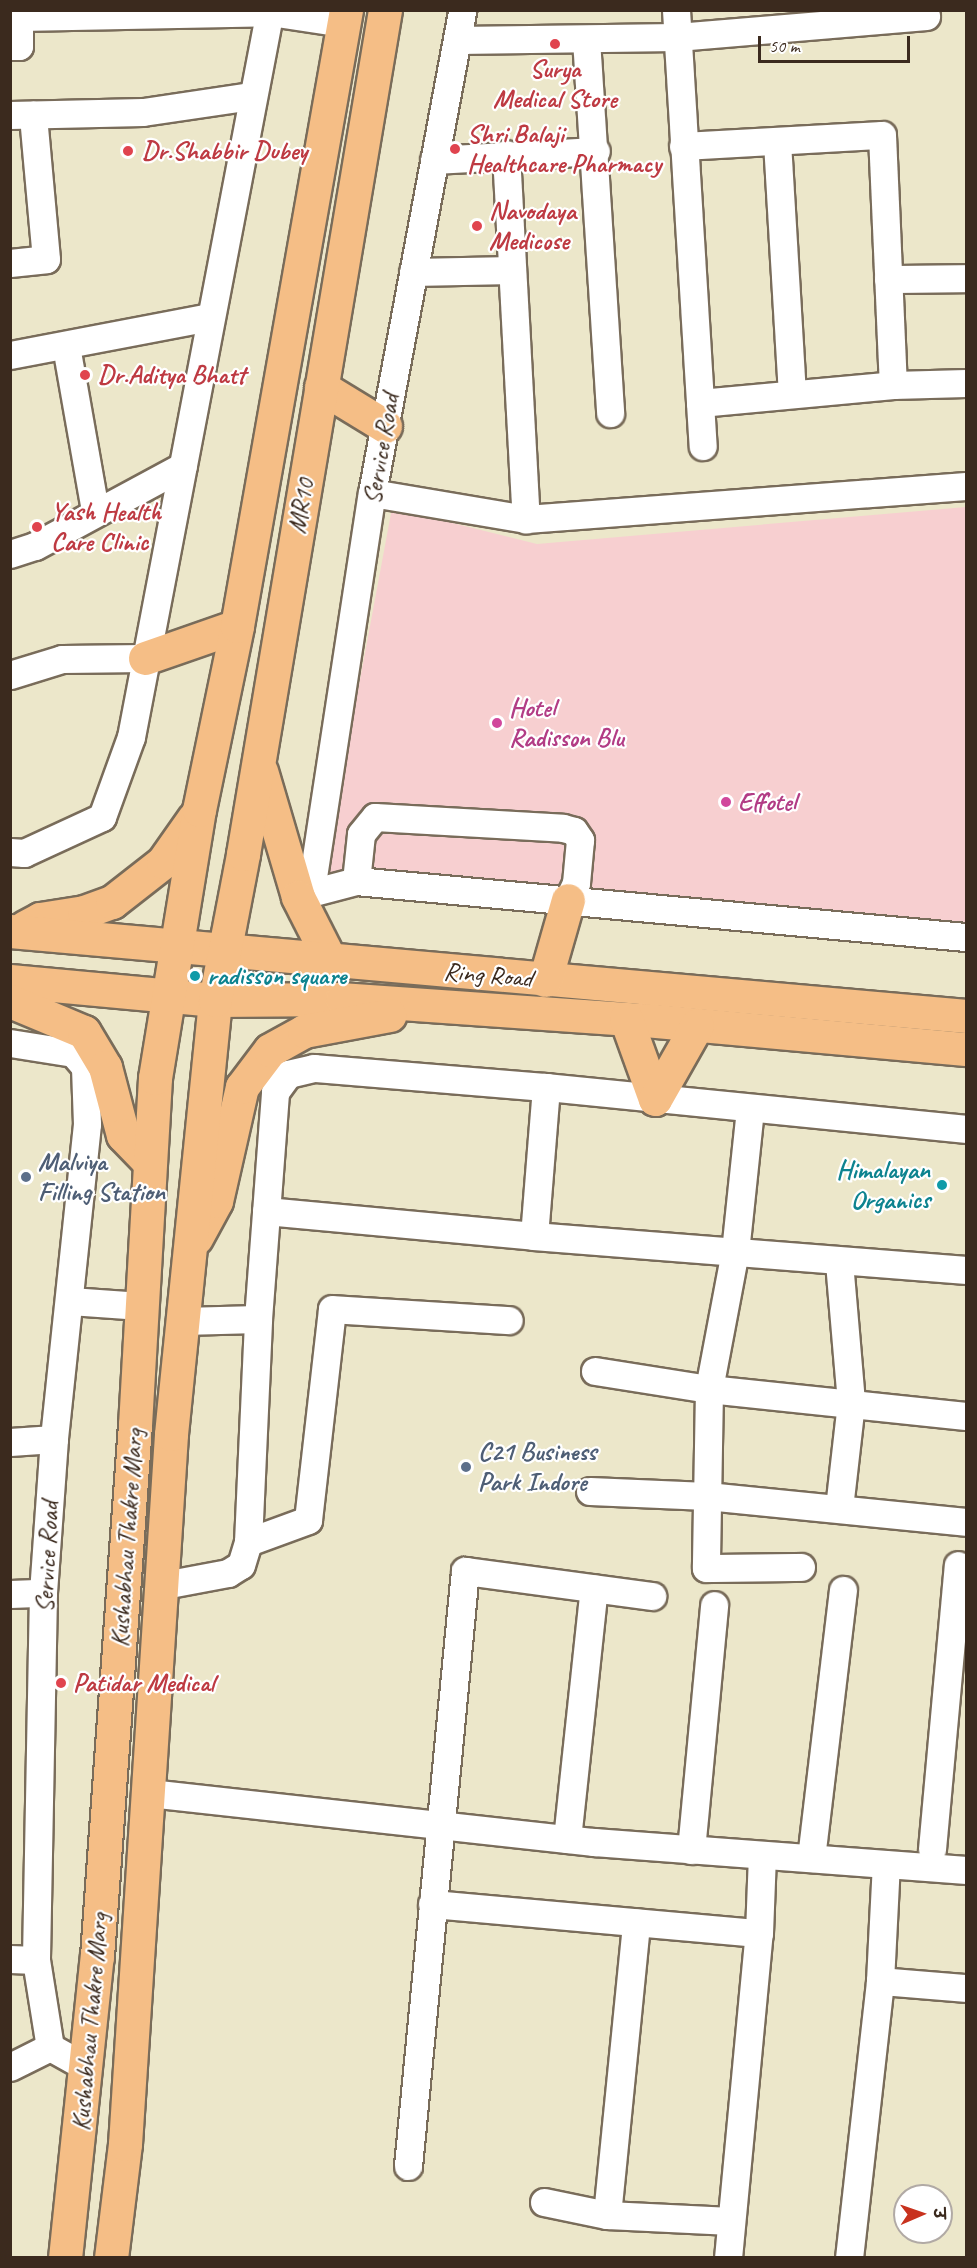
<!DOCTYPE html>
<meta charset="utf-8">
<style>
body{margin:0}
#map{position:relative;width:977px;height:2268px;overflow:hidden;background:#ece7ca;font-family:Caveat,"Playpen Sans Deva",sans-serif}
div>[style]{position:absolute}
.built>*{inset:0;background:#f7cfd0}
.roads{filter:drop-shadow(2px 0 #796c5a) drop-shadow(-2px 0 #796c5a) drop-shadow(0 2px #796c5a) drop-shadow(0 -2px #796c5a)}
.minor>*{height:27px;margin:-13.5px;padding:0 13.5px;transform-origin:13.5px;border-radius:13.5px;background:#fff}
.major>*{height:33px;margin:-16.5px;padding:0 16.5px;transform-origin:16.5px;border-radius:16.5px;background:#f5be86}
.dots>*{width:16px;height:16px;translate:-50% -50%;box-sizing:border-box;border:3px solid #fff;border-radius:50%}
span{translate:-50% -50%;white-space:nowrap;text-align:center;line-height:1.15;-webkit-text-stroke:4.5px #fff;paint-order:stroke}
.health-label{font-size:26px;color:#be3a42;font-weight:700}
.left{translate:0 -50%;text-align:left}
.street-label{font-size:26px;color:#3b2a1e}
.hotel-label{font-size:26px;color:#b23c85;font-weight:700}
.culture-label{font-size:26px;color:#0d838f;font-weight:700}
.right{translate:-100% -50%;text-align:right}
.service-label{font-size:26px;color:#4e5e75;font-weight:700}
.frame{position:absolute;inset:0;border:12px solid #3b2a1e;pointer-events:none}
.north{position:absolute;left:893px;top:2184px;width:60px;height:60px;box-sizing:border-box;background:#fff;border:2px solid #b1aaa5;border-radius:50%;rotate:88deg;font-size:16px;font-weight:700;line-height:24px;text-align:center;color:#3b2a1e}
.north::after{content:'';display:block;margin:auto;width:21px;height:27px;background:#c8321e;clip-path:polygon(50% 0,100% 100%,50% 72%,0 100%)}
.scale{position:absolute;left:758px;top:36px;width:152px;height:27px;box-sizing:border-box;border:3px solid #3b2a1e;border-top:0;padding-left:8px;font-size:18px;line-height:21px;white-space:nowrap;color:#3b2a1e;-webkit-text-stroke:4px #fff;paint-order:stroke}
</style>
<div id="map">
<div class="built">
<i style="clip-path:polygon(966px 507px,966px 927px,324px 873px,392px 508px,537px 544px)"></i>
</div>
<div class="roads">
<div class="minor">
<i style="left:676px;top:10px;width:437px;rotate:86.5deg"></i>
<i style="left:19px;top:17px;width:251px;rotate:-1.1deg"></i>
<i style="left:270px;top:12px;width:75px;rotate:8.5deg"></i>
<i style="left:586px;top:39px;width:375px;rotate:86.3deg"></i>
<i style="left:457px;top:40px;width:220px;rotate:-0.8deg"></i>
<i style="left:677px;top:37px;width:250px;rotate:-4.8deg"></i>
<i style="left:10px;top:46px;width:9px"></i>
<i style="left:19px;top:46px;width:36px;rotate:-90deg"></i>
<i style="left:10px;top:115px;width:133px;rotate:-1.3deg"></i>
<i style="left:143px;top:112px;width:110px;rotate:-8.4deg"></i>
<i style="left:777px;top:142px;width:252px;rotate:86.6deg"></i>
<i style="left:683px;top:146px;width:199px;rotate:-3.2deg"></i>
<i style="left:882px;top:135px;width:250px;rotate:87.5deg"></i>
<i style="left:506px;top:154px;width:366px;rotate:86.9deg"></i>
<i style="left:434px;top:160px;width:162px;rotate:-3.2deg"></i>
<i style="left:10px;top:263px;width:36px;rotate:-6deg"></i>
<i style="left:46px;top:259px;width:145px;rotate:-95.2deg"></i>
<i style="left:413px;top:272px;width:99px;rotate:-1.2deg"></i>
<i style="left:888px;top:279px;width:78px;rotate:-0.7deg"></i>
<i style="left:66px;top:346px;width:168px;rotate:80deg"></i>
<i style="left:10px;top:355px;width:203px;rotate:-10.8deg"></i>
<i style="left:700px;top:403px;width:194px;rotate:-5.3deg"></i>
<i style="left:893px;top:385px;width:73px;rotate:-1.6deg"></i>
<i style="left:372px;top:493px;width:156px;rotate:9.6deg"></i>
<i style="left:526px;top:519px;width:441px;rotate:-4.3deg"></i>
<i style="left:10px;top:554px;width:26px;rotate:-18deg"></i>
<i style="left:35px;top:546px;width:168px;rotate:-28.4deg"></i>
<i style="left:10px;top:675px;width:54px;rotate:-17.1deg"></i>
<i style="left:62px;top:659px;width:83px;rotate:-0.7deg"></i>
<i style="left:10px;top:852px;width:14px;rotate:4deg"></i>
<i style="left:24px;top:853px;width:86px;rotate:-24.8deg"></i>
<i style="left:102px;top:817px;width:85px;rotate:-70.1deg"></i>
<i style="left:131px;top:737px;width:740px;rotate:-79.18deg"></i>
<i style="left:356px;top:881px;width:47px;rotate:-83.9deg"></i>
<i style="left:361px;top:834px;width:22px;rotate:-51deg"></i>
<i style="left:375px;top:817px;width:188px;rotate:3.3deg"></i>
<i style="left:563px;top:828px;width:11px;rotate:15deg"></i>
<i style="left:574px;top:831px;width:11px;rotate:56deg"></i>
<i style="left:580px;top:840px;width:43px;rotate:95.3deg"></i>
<i style="left:576px;top:883px;width:19px;rotate:115deg"></i>
<i style="left:311px;top:890px;width:402px;rotate:-81.3deg"></i>
<i style="left:372px;top:493px;width:491px;rotate:-79.4deg"></i>
<i style="left:299px;top:896px;width:59px;rotate:-14.7deg"></i>
<i style="left:356px;top:881px;width:613px;rotate:5.25deg"></i>
<i style="left:10px;top:1043px;width:64px;rotate:9deg"></i>
<i style="left:73px;top:1053px;width:18px;rotate:49deg"></i>
<i style="left:85px;top:1067px;width:57px;rotate:88deg"></i>
<i style="left:87px;top:1124px;width:317px;rotate:96deg"></i>
<i style="left:54px;top:1439px;width:154px;rotate:94.1deg"></i>
<i style="left:43px;top:1593px;width:367px;rotate:91.1deg"></i>
<i style="left:36px;top:1960px;width:88px;rotate:80.9deg"></i>
<i style="left:50px;top:2047px;width:41px;rotate:29.1deg"></i>
<i style="left:546px;top:1087px;width:149px;rotate:94.6deg"></i>
<i style="left:534px;top:1236px;width:433px;rotate:4.5deg"></i>
<i style="left:750px;top:1109px;width:143px;rotate:96deg"></i>
<i style="left:735px;top:1251px;width:140px;rotate:100.7deg"></i>
<i style="left:709px;top:1389px;width:179px;rotate:91deg"></i>
<i style="left:706px;top:1568px;width:95px;rotate:-0.6deg"></i>
<i style="left:266px;top:1211px;width:269px;rotate:5.3deg"></i>
<i style="left:70px;top:1301px;width:71px;rotate:4deg"></i>
<i style="left:182px;top:1321px;width:76px;rotate:-1.5deg"></i>
<i style="left:595px;top:1371px;width:115px;rotate:9deg"></i>
<i style="left:709px;top:1389px;width:258px;rotate:6deg"></i>
<i style="left:10px;top:1442px;width:44px;rotate:-3.9deg"></i>
<i style="left:590px;top:1491px;width:117px;rotate:2.4deg"></i>
<i style="left:707px;top:1496px;width:260px;rotate:5.7deg"></i>
<i style="left:839px;top:1508px;width:107px;rotate:-83.5deg"></i>
<i style="left:851px;top:1402px;width:142px;rotate:-94.9deg"></i>
<i style="left:248px;top:1542px;width:64px;rotate:-20.1deg"></i>
<i style="left:308px;top:1520px;width:212px;rotate:-83.5deg"></i>
<i style="left:332px;top:1309px;width:177px;rotate:3.6deg"></i>
<i style="left:164px;top:1585px;width:65px;rotate:-10.6deg"></i>
<i style="left:228px;top:1573px;width:15px;rotate:-32deg"></i>
<i style="left:241px;top:1565px;width:24px;rotate:-73deg"></i>
<i style="left:248px;top:1542px;width:223px;rotate:-87.4deg"></i>
<i style="left:258px;top:1319px;width:228px;rotate:-85.7deg"></i>
<i style="left:275px;top:1092px;width:22px;rotate:-54deg"></i>
<i style="left:288px;top:1074px;width:27px;rotate:-13deg"></i>
<i style="left:314px;top:1068px;width:233px;rotate:4.7deg"></i>
<i style="left:546px;top:1087px;width:422px;rotate:5.7deg"></i>
<i style="left:10px;top:1594px;width:33px;rotate:-2deg"></i>
<i style="left:149px;top:1793px;width:448px;rotate:6.3deg"></i>
<i style="left:594px;top:1842px;width:373px;rotate:4.3deg"></i>
<i style="left:567px;top:1839px;width:252px;rotate:-83.9deg"></i>
<i style="left:932px;top:1849px;width:285px;rotate:-84.8deg"></i>
<i style="left:691px;top:1850px;width:246px;rotate:-84.6deg"></i>
<i style="left:811px;top:1858px;width:270px;rotate:-83.2deg"></i>
<i style="left:432px;top:1904px;width:328px;rotate:5.1deg"></i>
<i style="left:10px;top:1959px;width:26px;rotate:2deg"></i>
<i style="left:880px;top:1981px;width:86px;rotate:4.7deg"></i>
<i style="left:10px;top:2067px;width:45px;rotate:-26.6deg"></i>
<i style="left:408px;top:2166px;width:598px;rotate:-84.53deg"></i>
<i style="left:465px;top:1571px;width:189px;rotate:7.6deg"></i>
<i style="left:544px;top:2202px;width:64px;rotate:11.7deg"></i>
<i style="left:607px;top:2215px;width:124px;rotate:2.8deg"></i>
<i style="left:607px;top:2215px;width:294px;rotate:-84.3deg"></i>
<i style="left:728px;top:2258px;width:326px;rotate:-84.6deg"></i>
<i style="left:759px;top:1933px;width:78px;rotate:-87.8deg"></i>
<i style="left:849px;top:2258px;width:279px;rotate:-83.6deg"></i>
<i style="left:880px;top:1981px;width:117px;rotate:-87.1deg"></i>
</div>
<div class="major">
<i style="left:321px;top:387px;width:75px;rotate:31.4deg"></i>
<i style="left:145px;top:658px;width:97px;rotate:-19.2deg"></i>
<i style="left:261px;top:771px;width:131px;rotate:73.6deg"></i>
<i style="left:298px;top:897px;width:73px;rotate:63.1deg"></i>
<i style="left:25px;top:927px;width:17px;rotate:-28deg"></i>
<i style="left:40px;top:919px;width:45px;rotate:-9deg"></i>
<i style="left:84px;top:912px;width:30px;rotate:-20deg"></i>
<i style="left:112px;top:902px;width:65px;rotate:-38.1deg"></i>
<i style="left:163px;top:862px;width:54px;rotate:-54.8deg"></i>
<i style="left:10px;top:931px;width:960px;rotate:5.08deg"></i>
<i style="left:545px;top:980px;width:83px;rotate:-74deg"></i>
<i style="left:10px;top:981px;width:206px;rotate:5.3deg"></i>
<i style="left:215px;top:1000px;width:127px;rotate:-0.5deg"></i>
<i style="left:342px;top:999px;width:304px;rotate:4deg"></i>
<i style="left:645px;top:1020px;width:322px;rotate:5.2deg"></i>
<i style="left:10px;top:1001px;width:80px;rotate:22.7deg"></i>
<i style="left:84px;top:1032px;width:41px;rotate:59deg"></i>
<i style="left:105px;top:1067px;width:70px;rotate:75.2deg"></i>
<i style="left:123px;top:1135px;width:37px;rotate:46deg"></i>
<i style="left:626px;top:1019px;width:85px;rotate:70.1deg"></i>
<i style="left:655px;top:1099px;width:85px;rotate:-60.4deg"></i>
<i style="left:196px;top:1238px;width:42px;rotate:-61.6deg"></i>
<i style="left:216px;top:1201px;width:117px;rotate:-77.2deg"></i>
<i style="left:242px;top:1087px;width:46px;rotate:-52.9deg"></i>
<i style="left:270px;top:1050px;width:39px;rotate:-29deg"></i>
<i style="left:304px;top:1031px;width:87px;rotate:-10.5deg"></i>
<i style="left:65px;top:2258px;width:304px;rotate:-84deg"></i>
<i style="left:97px;top:1956px;width:532px;rotate:-85.91deg"></i>
<i style="left:135px;top:1425px;width:348px;rotate:-86.7deg"></i>
<i style="left:155px;top:1078px;width:272px;rotate:-80.7deg"></i>
<i style="left:199px;top:810px;width:188px;rotate:-78.3deg"></i>
<i style="left:237px;top:626px;width:626px;rotate:-79.97deg"></i>
<i style="left:111px;top:2258px;width:115px;rotate:-83deg"></i>
<i style="left:125px;top:2144px;width:711px;rotate:-86.29deg"></i>
<i style="left:171px;top:1434px;width:436px;rotate:-84.2deg"></i>
<i style="left:215px;top:1000px;width:149px;rotate:-79.1deg"></i>
<i style="left:243px;top:854px;width:856px;rotate:-80.45deg"></i>
</div>
</div>
<div class="dots">
<i style="left:555px;top:44px;background:#e0444e"></i>
<i style="left:455px;top:149px;background:#e0444e"></i>
<i style="left:128px;top:151px;background:#e0444e"></i>
<i style="left:477px;top:226px;background:#e0444e"></i>
<i style="left:85px;top:375px;background:#e0444e"></i>
<i style="left:37px;top:527px;background:#e0444e"></i>
<i style="left:497px;top:723px;background:#d1479c"></i>
<i style="left:726px;top:802px;background:#d1479c"></i>
<i style="left:195px;top:976px;background:#0f9aa8"></i>
<i style="left:26px;top:1177px;background:#5c6f8a"></i>
<i style="left:942px;top:1185px;background:#0f9aa8"></i>
<i style="left:466px;top:1467px;background:#5c6f8a"></i>
<i style="left:61px;top:1683px;background:#e0444e"></i>
</div>
<div class="health-label">
<span style="left:555px;top:84px">Surya<br>Medical Store</span>
<span class="left" style="left:467px;top:149px">Shri Balaji<br>Healthcare Pharmacy</span>
<span class="left" style="left:142px;top:151px">Dr.Shabbir Dubey</span>
<span class="left" style="left:489px;top:226px">Navodaya<br>Medicose</span>
<span class="left" style="left:98px;top:375px">Dr.Aditya Bhatt</span>
<span class="left" style="left:51px;top:527px">Yash Health<br>Care Clinic</span>
<span class="left" style="left:73px;top:1683px">Patidar Medical</span>
</div>
<div class="street-label">
<span style="left:381px;top:449px;rotate:-80deg">Service Road</span>
<span style="left:301px;top:506px;rotate:-80deg">MR10</span>
<span style="left:488px;top:975px;rotate:5deg">Ring Road</span>
<span style="left:127px;top:1538px;rotate:-86deg">Kushabhau Thakre Marg</span>
<span style="left:47px;top:1557px;rotate:-87deg">Service Road</span>
<span style="left:90px;top:2022px;rotate:-85deg">Kushabhau Thakre Marg</span>
</div>
<div class="hotel-label">
<span class="left" style="left:509px;top:723px">Hotel<br>Radisson Blu</span>
<span class="left" style="left:738px;top:802px">Effotel</span>
</div>
<div class="culture-label">
<span class="left" style="left:207px;top:976px">radisson square</span>
<span class="right" style="left:930px;top:1185px">Himalayan<br>Organics</span>
</div>
<div class="service-label">
<span class="left" style="left:38px;top:1177px">Malviya<br>Filling Station</span>
<span class="left" style="left:478px;top:1467px">C21 Business<br>Park Indore</span>
</div>
<div class="frame"></div>
<div class="north">उ</div>
<div class="scale">50 m</div>
</div>
